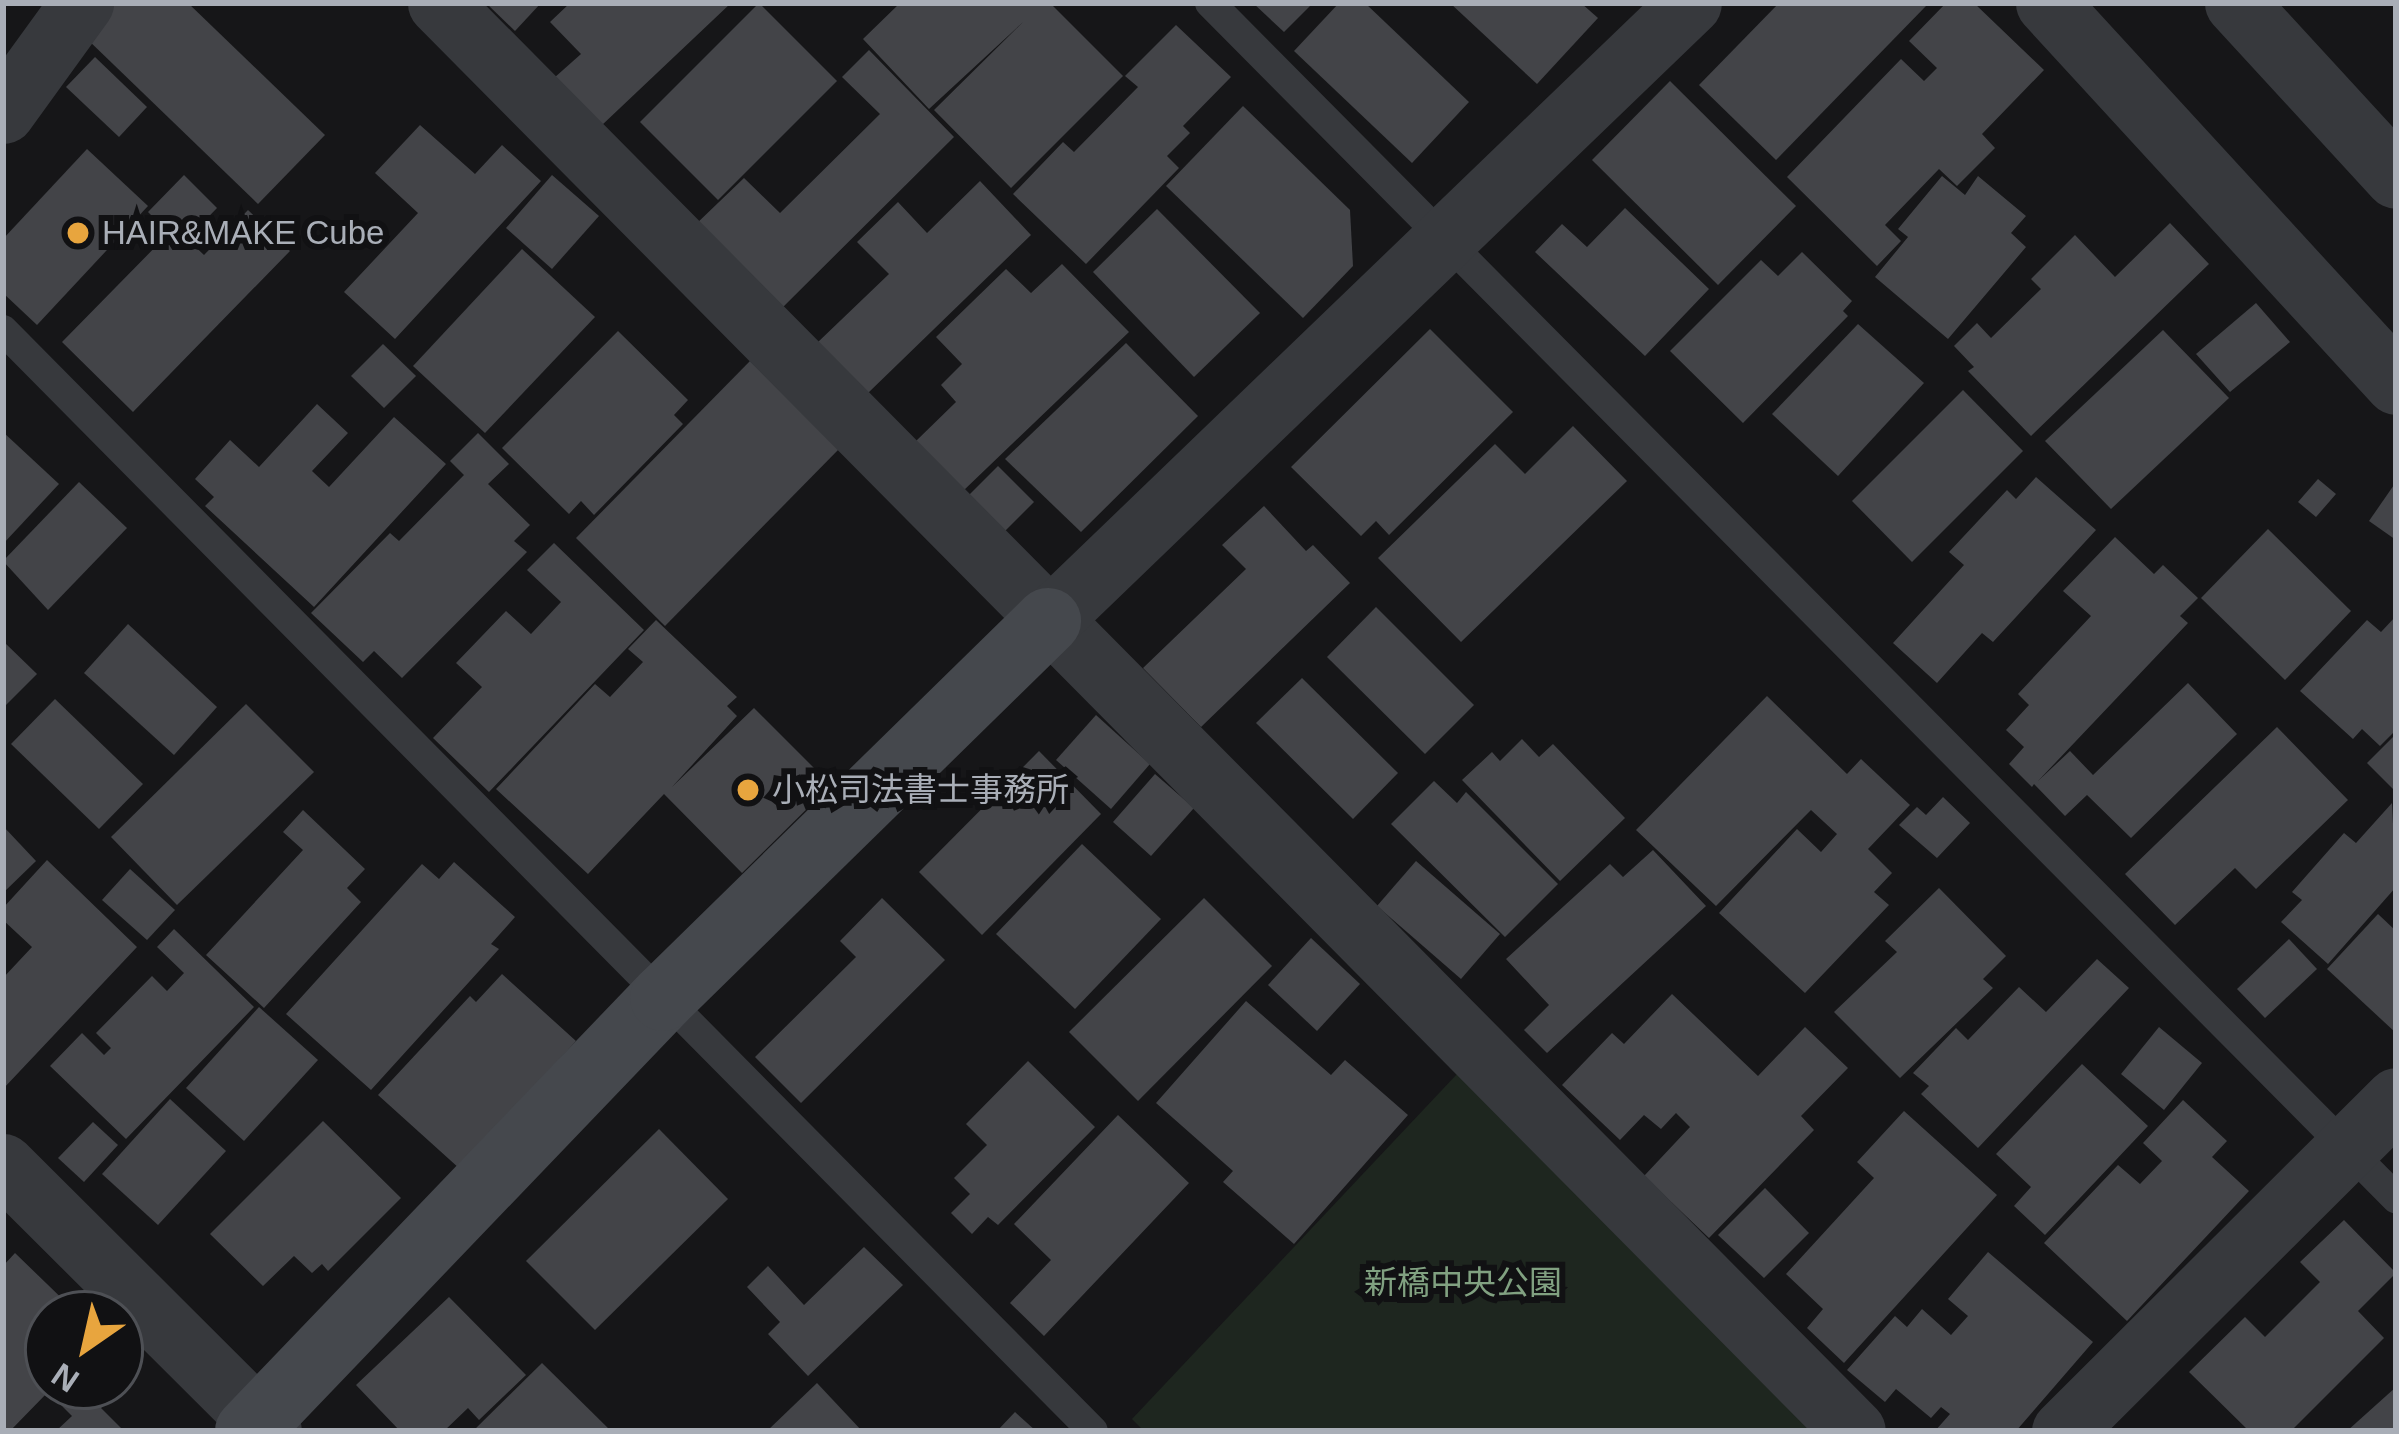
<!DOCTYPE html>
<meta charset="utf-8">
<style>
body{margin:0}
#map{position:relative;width:2399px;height:1434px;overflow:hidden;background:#161618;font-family:Helvetica,"Noto Sans JP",sans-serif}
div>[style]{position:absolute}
.green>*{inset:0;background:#1e261f}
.building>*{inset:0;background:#434448}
.lane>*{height:30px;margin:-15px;padding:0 15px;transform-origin:15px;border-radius:15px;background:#37393d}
.street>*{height:63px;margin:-31.5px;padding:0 31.5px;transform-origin:31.5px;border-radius:31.5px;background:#37393d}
.secondary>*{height:66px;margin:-33px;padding:0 33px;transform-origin:33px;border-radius:33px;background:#45484d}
.dots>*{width:33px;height:33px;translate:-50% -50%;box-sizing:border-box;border:6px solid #111113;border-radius:50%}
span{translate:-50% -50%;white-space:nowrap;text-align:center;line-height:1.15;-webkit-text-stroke:12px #111113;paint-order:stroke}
.poi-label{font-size:33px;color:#a9aeb7}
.left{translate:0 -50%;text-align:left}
.park-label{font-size:33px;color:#81a181}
.frame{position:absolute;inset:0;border:6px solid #a9aeb7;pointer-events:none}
.north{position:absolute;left:24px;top:1290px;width:120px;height:120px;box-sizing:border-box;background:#111113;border:3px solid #4e5055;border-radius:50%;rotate:214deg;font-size:33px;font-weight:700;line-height:48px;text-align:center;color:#a9aeb7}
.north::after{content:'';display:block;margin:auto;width:42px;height:54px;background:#e8a53e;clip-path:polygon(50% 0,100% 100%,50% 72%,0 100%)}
</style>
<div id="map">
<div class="green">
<i style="clip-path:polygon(1458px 1073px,1824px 1431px,1144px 1431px,1132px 1419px)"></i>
</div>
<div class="building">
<i style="clip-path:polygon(116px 3px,188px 3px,325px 135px,258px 204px,85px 37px)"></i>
<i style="clip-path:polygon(486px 3px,541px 3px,515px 31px)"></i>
<i style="clip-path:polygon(570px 3px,731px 3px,601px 126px,554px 78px,581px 54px,550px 22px)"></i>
<i style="clip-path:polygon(759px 3px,837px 81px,718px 200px,640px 122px)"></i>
<i style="clip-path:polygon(900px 3px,1050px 3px,1123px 76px,1011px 188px,934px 110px,1023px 22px,929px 109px,863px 39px)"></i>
<i style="clip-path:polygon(1253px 3px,1313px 3px,1284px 32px)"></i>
<i style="clip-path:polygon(1339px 3px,1365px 3px,1469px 102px,1412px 163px,1294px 51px)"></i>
<i style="clip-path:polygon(1450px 3px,1581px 3px,1598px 18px,1537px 84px)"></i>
<i style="clip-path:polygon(1779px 3px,1926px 6px,1776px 160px,1699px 85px)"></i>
<i style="clip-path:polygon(1946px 3px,1974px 3px,2044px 70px,1982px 134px,1995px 148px,1957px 186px,1939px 169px,1885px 225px,1901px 241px,1877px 266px,1787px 177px,1901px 59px,1924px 81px,1937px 68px,1909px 41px)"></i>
<i style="clip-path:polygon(1176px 25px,1231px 77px,1183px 126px,1190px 133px,1167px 156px,1179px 168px,1086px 264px,1013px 194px,1063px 142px,1074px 152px,1138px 87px,1125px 76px)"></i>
<i style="clip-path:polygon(869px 50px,954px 137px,778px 312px,694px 226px,744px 178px,780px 213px,880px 114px,842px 77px)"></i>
<i style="clip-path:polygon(95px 57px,147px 107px,119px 137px,66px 87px)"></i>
<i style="clip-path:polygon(1670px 81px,1796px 206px,1718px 285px,1592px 160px)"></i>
<i style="clip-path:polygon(1243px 106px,1350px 210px,1353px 266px,1303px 318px,1166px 186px)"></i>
<i style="clip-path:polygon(420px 125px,475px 174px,502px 145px,541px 181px,395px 339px,344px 292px,418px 213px,375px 173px)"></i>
<i style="clip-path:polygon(87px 149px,148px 206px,37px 325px,3px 293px,3px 239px)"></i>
<i style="clip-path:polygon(184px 175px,217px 208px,187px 239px,204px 255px,248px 210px,290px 251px,133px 412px,62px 342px,169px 233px,148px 212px)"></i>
<i style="clip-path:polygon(552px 175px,599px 216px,552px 269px,506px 228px)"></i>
<i style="clip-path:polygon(1942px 176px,1965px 195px,1978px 176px,2026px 216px,2011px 233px,2026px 247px,1948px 339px,1875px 277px,1908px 237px,1898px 229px)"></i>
<i style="clip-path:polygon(980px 181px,1031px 235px,867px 394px,817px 343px,889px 274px,857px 242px,898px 202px,927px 233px)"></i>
<i style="clip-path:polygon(1625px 208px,1709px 289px,1645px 356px,1535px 252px,1562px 224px,1587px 247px)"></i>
<i style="clip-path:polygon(1157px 209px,1260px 313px,1194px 377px,1093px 272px)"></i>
<i style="clip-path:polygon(2170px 223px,2209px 264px,2031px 436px,1968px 371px,1974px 367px,1954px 346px,1977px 323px,1991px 338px,2041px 289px,2031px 279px,2075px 235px,2115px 277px)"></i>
<i style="clip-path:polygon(522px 249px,595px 317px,485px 433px,413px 366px)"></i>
<i style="clip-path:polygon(1802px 252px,1852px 301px,1843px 311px,1848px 316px,1743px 423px,1670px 351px,1761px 260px,1778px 276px)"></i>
<i style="clip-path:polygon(1062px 264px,1129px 332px,963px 491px,916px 441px,956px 402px,941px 385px,962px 364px,936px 337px,1006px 269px,1031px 293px)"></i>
<i style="clip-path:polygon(2256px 303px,2290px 342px,2230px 392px,2196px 354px)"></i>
<i style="clip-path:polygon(1858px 324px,1924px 383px,1838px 476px,1772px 414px)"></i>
<i style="clip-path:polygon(1430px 329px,1513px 412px,1389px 535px,1376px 521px,1361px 536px,1291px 467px)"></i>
<i style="clip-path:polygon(2163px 330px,2229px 398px,2111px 509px,2045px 441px)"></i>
<i style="clip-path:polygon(618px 331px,688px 400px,674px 415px,683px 424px,594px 515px,581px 501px,569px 514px,502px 448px)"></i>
<i style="clip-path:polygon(1126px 343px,1198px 416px,1081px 532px,1005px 459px)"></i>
<i style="clip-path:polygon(383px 344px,416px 376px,384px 408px,351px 376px)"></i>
<i style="clip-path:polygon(750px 361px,839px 449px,665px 626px,576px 538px)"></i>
<i style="clip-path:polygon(1963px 390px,2023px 451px,1912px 562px,1852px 501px)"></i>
<i style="clip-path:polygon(317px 404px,348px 433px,312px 471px,329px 487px,394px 417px,446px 464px,314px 607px,205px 506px,214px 497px,195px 479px,230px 440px,259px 467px)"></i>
<i style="clip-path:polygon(1573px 426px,1627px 481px,1461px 642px,1378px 558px,1495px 444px,1525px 474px)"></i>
<i style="clip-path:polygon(3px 432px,59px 484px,3px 544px)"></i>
<i style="clip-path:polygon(478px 433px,509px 464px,488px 484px,530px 525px,514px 541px,527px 552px,402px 678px,374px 651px,363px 662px,311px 613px,390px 533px,399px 541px,464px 475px,450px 461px)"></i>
<i style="clip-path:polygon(998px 466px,1034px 502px,1003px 533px,966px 498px)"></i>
<i style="clip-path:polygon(2036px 477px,2096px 530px,1993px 642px,1982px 633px,1937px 683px,1893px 643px,1964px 565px,1949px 552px,2007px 490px,2016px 499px)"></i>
<i style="clip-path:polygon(2318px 479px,2336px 494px,2316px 517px,2298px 502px)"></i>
<i style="clip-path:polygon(79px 482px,127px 528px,48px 610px,3px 561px)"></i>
<i style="clip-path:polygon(2396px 482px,2396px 540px,2369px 521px)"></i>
<i style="clip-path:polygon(1264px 506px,1306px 551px,1313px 545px,1350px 583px,1201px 727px,1143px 668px,1246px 569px,1222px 545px)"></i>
<i style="clip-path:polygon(2268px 529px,2351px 611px,2285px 680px,2201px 598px)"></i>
<i style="clip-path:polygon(2115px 537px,2154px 574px,2163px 565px,2198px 598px,2180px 616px,2188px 623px,2038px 781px,2070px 751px,2093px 775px,2188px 683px,2237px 734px,2131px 838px,2087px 795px,2065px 816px,2034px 784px,2032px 787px,2009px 764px,2024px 747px,2006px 730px,2029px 705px,2018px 694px,2091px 616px,2063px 591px)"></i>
<i style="clip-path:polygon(554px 543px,644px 630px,489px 792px,433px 738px,482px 687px,456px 663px,506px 611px,531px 634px,561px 602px,527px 570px)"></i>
<i style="clip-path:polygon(1376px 607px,1474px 705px,1425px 754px,1327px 657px)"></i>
<i style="clip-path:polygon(2396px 616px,2396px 730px,2380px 746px,2362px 729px,2353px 739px,2300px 691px,2367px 620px,2381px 632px)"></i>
<i style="clip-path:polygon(656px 620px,737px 697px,727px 706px,737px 716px,672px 787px,754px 708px,831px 785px,742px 873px,664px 794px,588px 874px,496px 789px,595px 684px,610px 697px,643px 662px,628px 649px)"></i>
<i style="clip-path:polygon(128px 624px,217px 707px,174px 755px,84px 673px)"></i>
<i style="clip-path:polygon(3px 641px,37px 674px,3px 708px)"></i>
<i style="clip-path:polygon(1302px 678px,1398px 773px,1353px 819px,1256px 723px)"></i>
<i style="clip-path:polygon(1767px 696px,1847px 774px,1861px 759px,1910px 805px,1868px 849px,1892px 873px,1874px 892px,1889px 905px,1805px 993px,1719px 913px,1797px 829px,1821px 852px,1837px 834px,1811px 810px,1716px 906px,1636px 830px)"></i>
<i style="clip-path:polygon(55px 699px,143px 784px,99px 829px,11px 744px)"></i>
<i style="clip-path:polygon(246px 704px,314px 772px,177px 905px,111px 837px)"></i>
<i style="clip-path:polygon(1096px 715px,1150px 764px,1111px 809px,1056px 760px)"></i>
<i style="clip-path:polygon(2277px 727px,2348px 800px,2256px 889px,2235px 868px,2175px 925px,2125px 874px)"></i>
<i style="clip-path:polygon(2396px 734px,2396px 792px,2367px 763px)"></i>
<i style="clip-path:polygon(1522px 739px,1539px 757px,1553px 744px,1625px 818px,1560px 881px,1462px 780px,1492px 752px,1500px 761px)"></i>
<i style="clip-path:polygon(1039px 751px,1101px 814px,982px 935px,919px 872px)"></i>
<i style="clip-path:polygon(1155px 774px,1194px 808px,1151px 856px,1113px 822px)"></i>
<i style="clip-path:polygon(1434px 781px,1457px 803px,1466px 792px,1558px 884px,1505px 937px,1391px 824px)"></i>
<i style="clip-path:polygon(1943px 797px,1970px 823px,1937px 858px,1899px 825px,1917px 807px,1926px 815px)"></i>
<i style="clip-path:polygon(2392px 803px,2396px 887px,2328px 964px,2281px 922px,2302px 900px,2292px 892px,2344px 833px,2356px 843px)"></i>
<i style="clip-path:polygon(303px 810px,365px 869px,347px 888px,361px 902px,264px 1008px,206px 955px,303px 850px,283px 832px)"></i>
<i style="clip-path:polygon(3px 826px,36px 861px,3px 893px)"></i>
<i style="clip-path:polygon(1082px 844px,1161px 919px,1075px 1009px,996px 934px)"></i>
<i style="clip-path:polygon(1653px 850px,1706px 906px,1547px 1053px,1524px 1030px,1549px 1005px,1506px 959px,1610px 864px,1623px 877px)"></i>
<i style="clip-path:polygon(47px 860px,137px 947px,3px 1089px,3px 978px,32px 947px,3px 920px,3px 908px)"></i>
<i style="clip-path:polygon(1416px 861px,1500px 934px,1461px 979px,1377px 906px)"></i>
<i style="clip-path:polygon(454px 862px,515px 917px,491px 944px,499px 949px,371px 1090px,286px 1014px,422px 864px,439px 879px)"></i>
<i style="clip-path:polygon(130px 869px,175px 910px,147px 940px,102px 900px)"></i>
<i style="clip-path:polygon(1939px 888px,2006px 956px,1983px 979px,1993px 988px,1900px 1078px,1834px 1012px,1897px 952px,1885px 941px)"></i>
<i style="clip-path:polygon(882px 898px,945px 960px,801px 1103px,755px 1057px,856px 957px,840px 941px)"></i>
<i style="clip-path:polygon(1204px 898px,1272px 966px,1138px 1101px,1069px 1032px)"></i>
<i style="clip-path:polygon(2378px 914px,2396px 931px,2396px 1033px,2327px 969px)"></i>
<i style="clip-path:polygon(174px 929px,254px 1007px,126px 1139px,50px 1066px,82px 1033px,104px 1055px,111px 1048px,96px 1033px,152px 976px,167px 991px,184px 973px,157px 947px)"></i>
<i style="clip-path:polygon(1311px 938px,1360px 984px,1317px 1031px,1268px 985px)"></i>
<i style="clip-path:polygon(2289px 939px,2317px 969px,2265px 1018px,2237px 989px)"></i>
<i style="clip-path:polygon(2097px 959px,2129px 988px,1978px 1148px,1921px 1094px,1929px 1086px,1913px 1073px,1956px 1028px,1968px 1040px,2019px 987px,2046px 1012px)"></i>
<i style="clip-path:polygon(502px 974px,576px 1041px,460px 1169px,378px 1095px,470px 996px,476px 1002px)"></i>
<i style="clip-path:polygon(1672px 994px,1758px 1076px,1805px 1027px,1848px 1068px,1801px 1116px,1814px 1130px,1709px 1238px,1644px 1176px,1690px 1127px,1676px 1113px,1661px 1129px,1644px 1115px,1620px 1140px,1562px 1085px,1612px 1033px,1624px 1044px)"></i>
<i style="clip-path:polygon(1246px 1001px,1331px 1075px,1345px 1060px,1408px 1115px,1294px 1244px,1223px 1182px,1233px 1171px,1156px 1103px)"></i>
<i style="clip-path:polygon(259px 1007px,318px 1060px,244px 1141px,186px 1088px)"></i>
<i style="clip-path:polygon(2159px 1027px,2202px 1063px,2164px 1110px,2121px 1074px)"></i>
<i style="clip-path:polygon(1028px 1061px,1095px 1127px,998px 1225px,988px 1217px,972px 1234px,951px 1213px,970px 1194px,954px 1178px,987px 1145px,966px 1124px)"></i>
<i style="clip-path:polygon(2082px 1064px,2148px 1126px,2045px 1235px,2014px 1206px,2031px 1187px,1996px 1154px)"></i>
<i style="clip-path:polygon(170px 1099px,226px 1151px,158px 1225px,102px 1174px)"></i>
<i style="clip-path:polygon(2183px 1100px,2227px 1141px,2212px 1157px,2249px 1191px,2127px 1321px,2044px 1243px,2118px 1165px,2140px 1184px,2162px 1161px,2143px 1143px)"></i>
<i style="clip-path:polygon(1904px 1111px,1997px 1195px,1844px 1363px,1807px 1328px,1823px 1309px,1786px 1274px,1874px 1178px,1857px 1162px)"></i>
<i style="clip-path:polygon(1118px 1115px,1189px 1183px,1044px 1336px,1010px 1303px,1051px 1260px,1014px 1224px)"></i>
<i style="clip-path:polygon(323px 1121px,401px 1198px,328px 1271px,322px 1264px,312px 1273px,294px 1256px,263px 1286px,210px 1234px)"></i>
<i style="clip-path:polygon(93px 1122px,118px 1145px,84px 1182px,58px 1158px)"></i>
<i style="clip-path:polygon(659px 1129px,728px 1199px,595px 1330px,526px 1261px)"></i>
<i style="clip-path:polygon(1765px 1188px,1809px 1233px,1764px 1278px,1718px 1235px)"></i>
<i style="clip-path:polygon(2344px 1220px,2396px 1273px,2358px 1311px,2384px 1338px,2291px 1431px,2249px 1431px,2189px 1372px,2245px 1317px,2265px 1337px,2320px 1282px,2300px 1262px)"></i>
<i style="clip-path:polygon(864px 1247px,903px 1285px,808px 1376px,768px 1334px,780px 1322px,747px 1287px,768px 1266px,804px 1305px)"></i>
<i style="clip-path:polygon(1988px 1252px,2093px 1342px,2016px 1431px,1935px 1431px,1950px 1414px,1941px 1407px,1931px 1418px,1896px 1389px,1885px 1402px,1847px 1370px,1895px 1316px,1907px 1327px,1922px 1309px,1951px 1335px,1968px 1316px,1948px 1299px)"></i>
<i style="clip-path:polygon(15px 1253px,78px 1314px,48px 1314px,48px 1386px,120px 1386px,120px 1356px,136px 1372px,101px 1408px,124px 1431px,56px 1431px,72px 1416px,48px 1392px,10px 1431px,3px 1431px,3px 1266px)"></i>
<i style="clip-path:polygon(449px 1297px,526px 1375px,479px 1420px,468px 1408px,444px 1431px,400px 1431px,356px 1385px)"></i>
<i style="clip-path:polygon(542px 1363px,611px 1431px,473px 1431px)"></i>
<i style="clip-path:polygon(817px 1383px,862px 1431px,767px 1431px)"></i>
<i style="clip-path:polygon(2396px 1387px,2396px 1431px,2347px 1431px)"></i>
<i style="clip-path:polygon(1015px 1412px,1036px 1431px,997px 1431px)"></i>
</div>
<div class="lane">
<i style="left:1210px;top:3px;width:1684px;rotate:45.22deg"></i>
<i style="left:3px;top:330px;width:1549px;rotate:45.29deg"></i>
</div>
<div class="street">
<i style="left:439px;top:3px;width:2010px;rotate:45.26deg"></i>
<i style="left:2047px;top:3px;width:516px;rotate:47.43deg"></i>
<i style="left:2236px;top:3px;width:236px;rotate:47.4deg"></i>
<i style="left:3px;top:112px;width:135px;rotate:-54.1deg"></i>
<i style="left:1048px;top:621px;width:891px;rotate:-43.91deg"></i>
<i style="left:3px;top:1165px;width:377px;rotate:44.9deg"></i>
<i style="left:2063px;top:1431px;width:470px;rotate:-44.9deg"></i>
</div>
<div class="secondary">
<i style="left:248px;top:1431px;width:600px;rotate:-46.22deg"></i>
<i style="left:663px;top:998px;width:539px;rotate:-44.4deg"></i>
</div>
<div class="dots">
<i style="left:78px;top:233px;background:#e8a53e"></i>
<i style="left:748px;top:790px;background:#e8a53e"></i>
</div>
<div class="poi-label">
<span class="left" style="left:102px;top:233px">HAIR&amp;MAKE Cube</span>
<span class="left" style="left:772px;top:790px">小松司法書士事務所</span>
</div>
<div class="park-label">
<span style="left:1463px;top:1283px">新橋中央公園</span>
</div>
<div class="frame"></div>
<div class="north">N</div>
</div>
